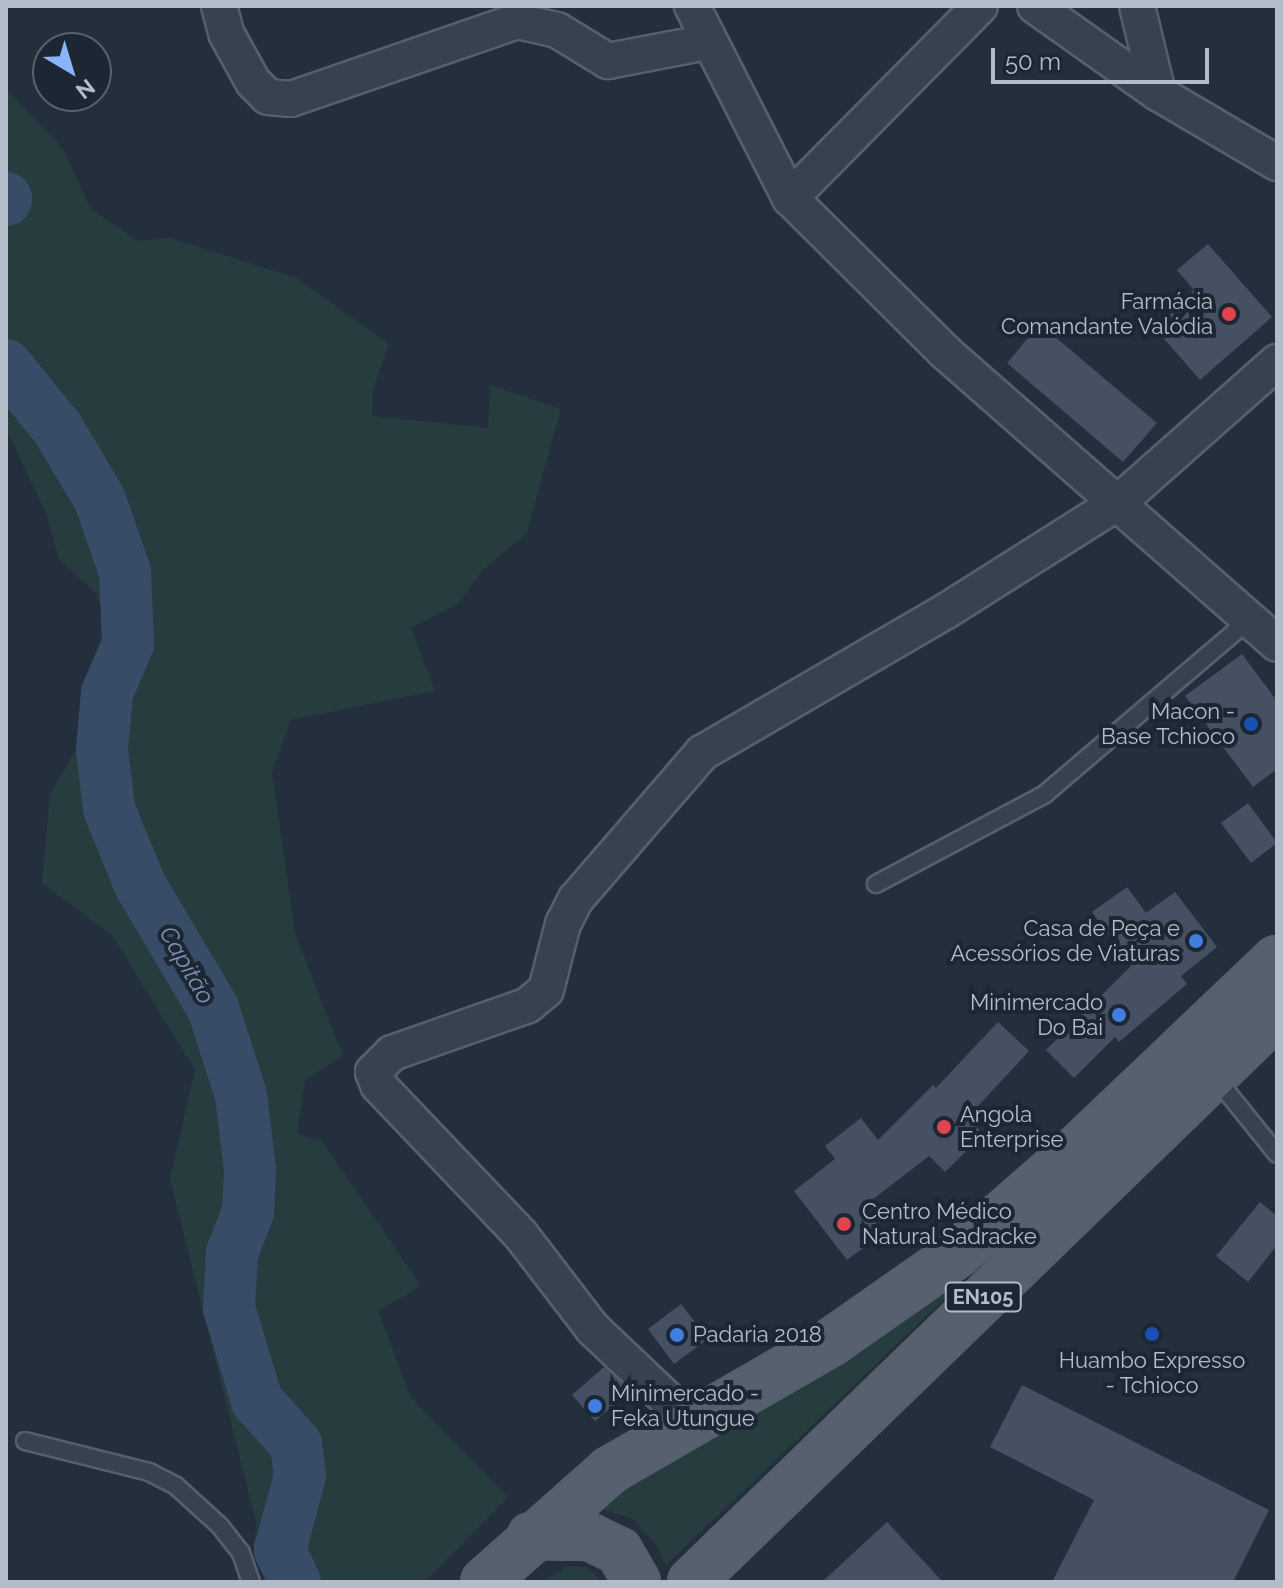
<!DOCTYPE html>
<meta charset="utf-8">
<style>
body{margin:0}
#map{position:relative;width:1283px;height:1588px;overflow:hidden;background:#242f3e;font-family:Raleway,sans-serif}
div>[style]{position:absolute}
.green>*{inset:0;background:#263c3f}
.river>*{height:52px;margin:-26px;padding:0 26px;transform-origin:26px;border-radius:26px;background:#394c67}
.building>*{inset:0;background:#455162}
.roads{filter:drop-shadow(2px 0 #565f6c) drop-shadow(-2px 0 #565f6c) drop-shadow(0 2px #565f6c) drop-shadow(0 -2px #565f6c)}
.service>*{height:16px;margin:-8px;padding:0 8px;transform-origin:8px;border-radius:8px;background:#38414e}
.minor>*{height:34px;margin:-17px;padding:0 17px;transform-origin:17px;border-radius:17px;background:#38414e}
.primary>*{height:44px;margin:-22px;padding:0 22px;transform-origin:22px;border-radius:22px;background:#56606e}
.dots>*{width:22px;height:22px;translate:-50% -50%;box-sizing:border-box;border:4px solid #1d2633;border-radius:50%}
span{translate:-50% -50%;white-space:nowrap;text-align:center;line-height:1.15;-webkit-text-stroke:8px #1d2633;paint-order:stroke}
.shield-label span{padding:2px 6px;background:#1d2633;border:2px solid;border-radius:6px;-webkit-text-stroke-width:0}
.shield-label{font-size:20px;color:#b4bcc9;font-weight:700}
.poi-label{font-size:22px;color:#b4bcc9}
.right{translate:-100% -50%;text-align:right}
.left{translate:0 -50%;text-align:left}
.water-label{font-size:24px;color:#7c92b1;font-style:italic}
.frame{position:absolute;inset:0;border:8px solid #b4bcc9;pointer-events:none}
.north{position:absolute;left:32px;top:32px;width:80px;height:80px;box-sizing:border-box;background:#1d2633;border:2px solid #59626f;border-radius:50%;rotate:142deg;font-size:22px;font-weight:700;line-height:32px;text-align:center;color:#b4bcc9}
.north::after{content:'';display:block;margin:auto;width:28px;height:36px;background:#8ab4f8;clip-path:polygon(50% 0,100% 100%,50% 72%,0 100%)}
.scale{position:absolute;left:991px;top:48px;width:218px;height:36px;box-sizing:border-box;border:4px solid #b4bcc9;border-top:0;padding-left:10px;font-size:24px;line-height:28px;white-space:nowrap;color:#b4bcc9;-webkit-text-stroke:6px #1d2633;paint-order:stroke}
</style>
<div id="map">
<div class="green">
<i style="clip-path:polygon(6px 89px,63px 149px,91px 209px,138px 241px,171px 238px,296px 278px,389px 344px,373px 389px,372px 416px,488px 428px,490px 385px,561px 409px,527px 532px,483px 570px,458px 604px,411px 628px,435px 691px,291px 720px,272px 772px,295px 933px,343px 1056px,305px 1080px,297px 1134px,322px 1141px,421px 1286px,378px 1311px,411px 1398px,508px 1497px,425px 1582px,271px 1582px,253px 1545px,257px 1526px,170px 1179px,195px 1070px,112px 935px,42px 883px,50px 794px,87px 731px,112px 641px,96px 593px,59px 559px,45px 510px,6px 430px)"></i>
<i style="clip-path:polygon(983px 1262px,666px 1565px,656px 1544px,631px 1518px,595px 1508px,634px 1479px,825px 1374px)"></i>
<i style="clip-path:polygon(568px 1566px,587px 1567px,601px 1582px,542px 1582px)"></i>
</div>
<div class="river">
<i style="left:6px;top:198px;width:2px;rotate:90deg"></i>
<i style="left:6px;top:365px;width:82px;rotate:50.9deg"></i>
<i style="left:58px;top:429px;width:82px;rotate:59.4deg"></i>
<i style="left:100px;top:500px;width:76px;rotate:70.9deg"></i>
<i style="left:125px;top:572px;width:72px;rotate:87.6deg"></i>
<i style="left:128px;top:644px;width:53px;rotate:113.2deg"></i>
<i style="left:107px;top:693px;width:56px;rotate:95.1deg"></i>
<i style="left:102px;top:749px;width:60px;rotate:83.3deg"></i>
<i style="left:109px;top:809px;width:82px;rotate:67.8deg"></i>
<i style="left:140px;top:885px;width:143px;rotate:59.3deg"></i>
<i style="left:213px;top:1008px;width:91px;rotate:72.2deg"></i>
<i style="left:241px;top:1095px;width:76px;rotate:83.2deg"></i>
<i style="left:250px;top:1170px;width:42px;rotate:92.7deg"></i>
<i style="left:248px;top:1212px;width:44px;rotate:111.3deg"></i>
<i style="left:232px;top:1253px;width:55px;rotate:93.1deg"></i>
<i style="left:229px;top:1308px;width:97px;rotate:73.2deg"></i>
<i style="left:257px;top:1401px;width:58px;rotate:47.8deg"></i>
<i style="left:296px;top:1444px;width:32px;rotate:83deg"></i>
<i style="left:300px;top:1476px;width:77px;rotate:105.1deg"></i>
<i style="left:280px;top:1550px;width:35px;rotate:65deg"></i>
</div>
<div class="building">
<i style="clip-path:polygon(1208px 244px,1272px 317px,1200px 380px,1153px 326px,1194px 290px,1177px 270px)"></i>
<i style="clip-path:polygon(1040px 324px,1157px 423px,1123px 462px,1007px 363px)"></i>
<i style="clip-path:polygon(1242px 654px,1277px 701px,1277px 769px,1253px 787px,1185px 696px)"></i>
<i style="clip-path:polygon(1248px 803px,1277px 843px,1251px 863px,1221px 823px)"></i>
<i style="clip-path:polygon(1127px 887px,1146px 913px,1175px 892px,1217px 947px,1181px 976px,1187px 984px,1119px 1042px,1115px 1037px,1074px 1078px,1046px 1050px,1131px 966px,1092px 912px)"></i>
<i style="clip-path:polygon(998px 1022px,1029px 1051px,967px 1118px,983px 1134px,945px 1172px,929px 1156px,863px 1207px,883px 1233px,847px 1260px,794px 1191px,835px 1159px,825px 1146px,861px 1118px,878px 1140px,933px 1085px,936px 1088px)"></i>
<i style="clip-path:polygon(1260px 1202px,1277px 1216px,1277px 1245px,1248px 1282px,1216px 1256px)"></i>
<i style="clip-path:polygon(681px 1304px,708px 1339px,674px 1364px,648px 1329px)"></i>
<i style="clip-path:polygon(604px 1367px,630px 1391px,595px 1421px,572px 1395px)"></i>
<i style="clip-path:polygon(1022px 1385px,1269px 1510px,1233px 1582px,1052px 1582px,1094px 1500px,990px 1447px)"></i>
<i style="clip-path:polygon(887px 1522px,943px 1582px,822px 1582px)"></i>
</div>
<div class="roads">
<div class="service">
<i style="left:876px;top:884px;width:191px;rotate:-28deg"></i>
<i style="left:1045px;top:794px;width:271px;rotate:-40.5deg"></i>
<i style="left:1214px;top:1076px;width:100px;rotate:51.1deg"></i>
<i style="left:25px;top:1441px;width:128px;rotate:14deg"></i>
<i style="left:149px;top:1472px;width:30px;rotate:27deg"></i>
<i style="left:176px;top:1486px;width:59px;rotate:42.3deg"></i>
<i style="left:220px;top:1526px;width:34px;rotate:52deg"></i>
<i style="left:241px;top:1553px;width:31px;rotate:71deg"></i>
</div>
<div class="minor">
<i style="left:219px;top:6px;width:28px;rotate:75deg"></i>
<i style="left:226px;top:33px;width:56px;rotate:61.1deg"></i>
<i style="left:253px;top:82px;width:21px;rotate:45deg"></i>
<i style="left:268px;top:97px;width:23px;rotate:5deg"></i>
<i style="left:291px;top:99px;width:239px;rotate:-19deg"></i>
<i style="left:517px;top:21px;width:41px;rotate:12.7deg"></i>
<i style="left:557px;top:30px;width:60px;rotate:31.3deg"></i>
<i style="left:608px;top:61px;width:102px;rotate:-10.8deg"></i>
<i style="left:692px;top:6px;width:216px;rotate:63deg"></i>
<i style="left:790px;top:198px;width:218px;rotate:44.8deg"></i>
<i style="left:945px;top:352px;width:442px;rotate:41.3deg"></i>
<i style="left:1035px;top:6px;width:151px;rotate:35.3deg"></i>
<i style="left:1137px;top:6px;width:89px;rotate:76.4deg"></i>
<i style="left:1158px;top:93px;width:138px;rotate:30.5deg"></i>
<i style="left:790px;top:198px;width:270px;rotate:-45.3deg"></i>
<i style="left:689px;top:1420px;width:132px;rotate:-136.5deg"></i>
<i style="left:593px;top:1329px;width:118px;rotate:-127.5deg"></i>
<i style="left:521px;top:1235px;width:207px;rotate:-133.6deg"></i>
<i style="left:378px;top:1085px;width:14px;rotate:-111deg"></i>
<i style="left:373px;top:1072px;width:27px;rotate:-45deg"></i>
<i style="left:392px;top:1053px;width:144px;rotate:-19.4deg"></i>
<i style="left:528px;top:1005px;width:23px;rotate:-40deg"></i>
<i style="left:546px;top:990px;width:68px;rotate:-75.6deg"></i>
<i style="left:563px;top:924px;width:28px;rotate:-63deg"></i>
<i style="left:576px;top:899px;width:193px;rotate:-49.2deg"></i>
<i style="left:702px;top:753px;width:282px;rotate:-30.2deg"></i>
<i style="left:946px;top:611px;width:206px;rotate:-32.3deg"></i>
<i style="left:1120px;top:501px;width:210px;rotate:-41.5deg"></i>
</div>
<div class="primary">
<i style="left:531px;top:1536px;width:59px;rotate:1deg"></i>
<i style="left:590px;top:1537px;width:32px;rotate:26deg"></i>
<i style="left:619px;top:1551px;width:36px;rotate:60deg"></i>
<i style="left:484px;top:1582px;width:169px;rotate:-41.6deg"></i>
<i style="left:610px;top:1470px;width:254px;rotate:-30deg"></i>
<i style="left:830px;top:1343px;width:155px;rotate:-35deg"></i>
<i style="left:957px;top:1254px;width:155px;rotate:-41.1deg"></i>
<i style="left:1074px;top:1152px;width:280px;rotate:-43.6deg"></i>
<i style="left:691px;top:1582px;width:816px;rotate:-44.11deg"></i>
</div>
</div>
<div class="dots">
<i style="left:1229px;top:314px;background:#e0444e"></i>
<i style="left:1251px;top:724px;background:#1a4fb4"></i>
<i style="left:1196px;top:941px;background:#3f7fe0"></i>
<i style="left:1119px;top:1015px;background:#3f7fe0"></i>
<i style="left:944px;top:1127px;background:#e0444e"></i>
<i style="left:844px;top:1224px;background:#e0444e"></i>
<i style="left:1152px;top:1334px;background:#1a4fb4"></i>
<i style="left:677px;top:1335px;background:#3f7fe0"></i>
<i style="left:595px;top:1406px;background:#3f7fe0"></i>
</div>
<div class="shield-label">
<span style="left:983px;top:1297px">EN105</span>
</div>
<div class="poi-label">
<span class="right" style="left:1213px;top:314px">Farmácia<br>Comandante Valódia</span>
<span class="right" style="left:1235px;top:724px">Macon -<br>Base Tchioco</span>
<span class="right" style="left:1180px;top:941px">Casa de Peça e<br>Acessórios de Viaturas</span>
<span class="right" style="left:1103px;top:1015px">Minimercado<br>Do Bai</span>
<span class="left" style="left:960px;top:1127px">Angola<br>Enterprise</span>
<span class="left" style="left:862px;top:1224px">Centro Médico<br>Natural Sadracke</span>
<span class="left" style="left:693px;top:1335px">Padaria 2018</span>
<span style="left:1152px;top:1373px">Huambo Expresso<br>- Tchioco</span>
<span class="left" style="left:611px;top:1406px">Minimercado -<br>Feka Utungue</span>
</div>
<div class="water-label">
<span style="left:187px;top:965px;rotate:60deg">Capitão</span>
</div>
<div class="frame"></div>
<div class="north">N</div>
<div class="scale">50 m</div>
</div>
